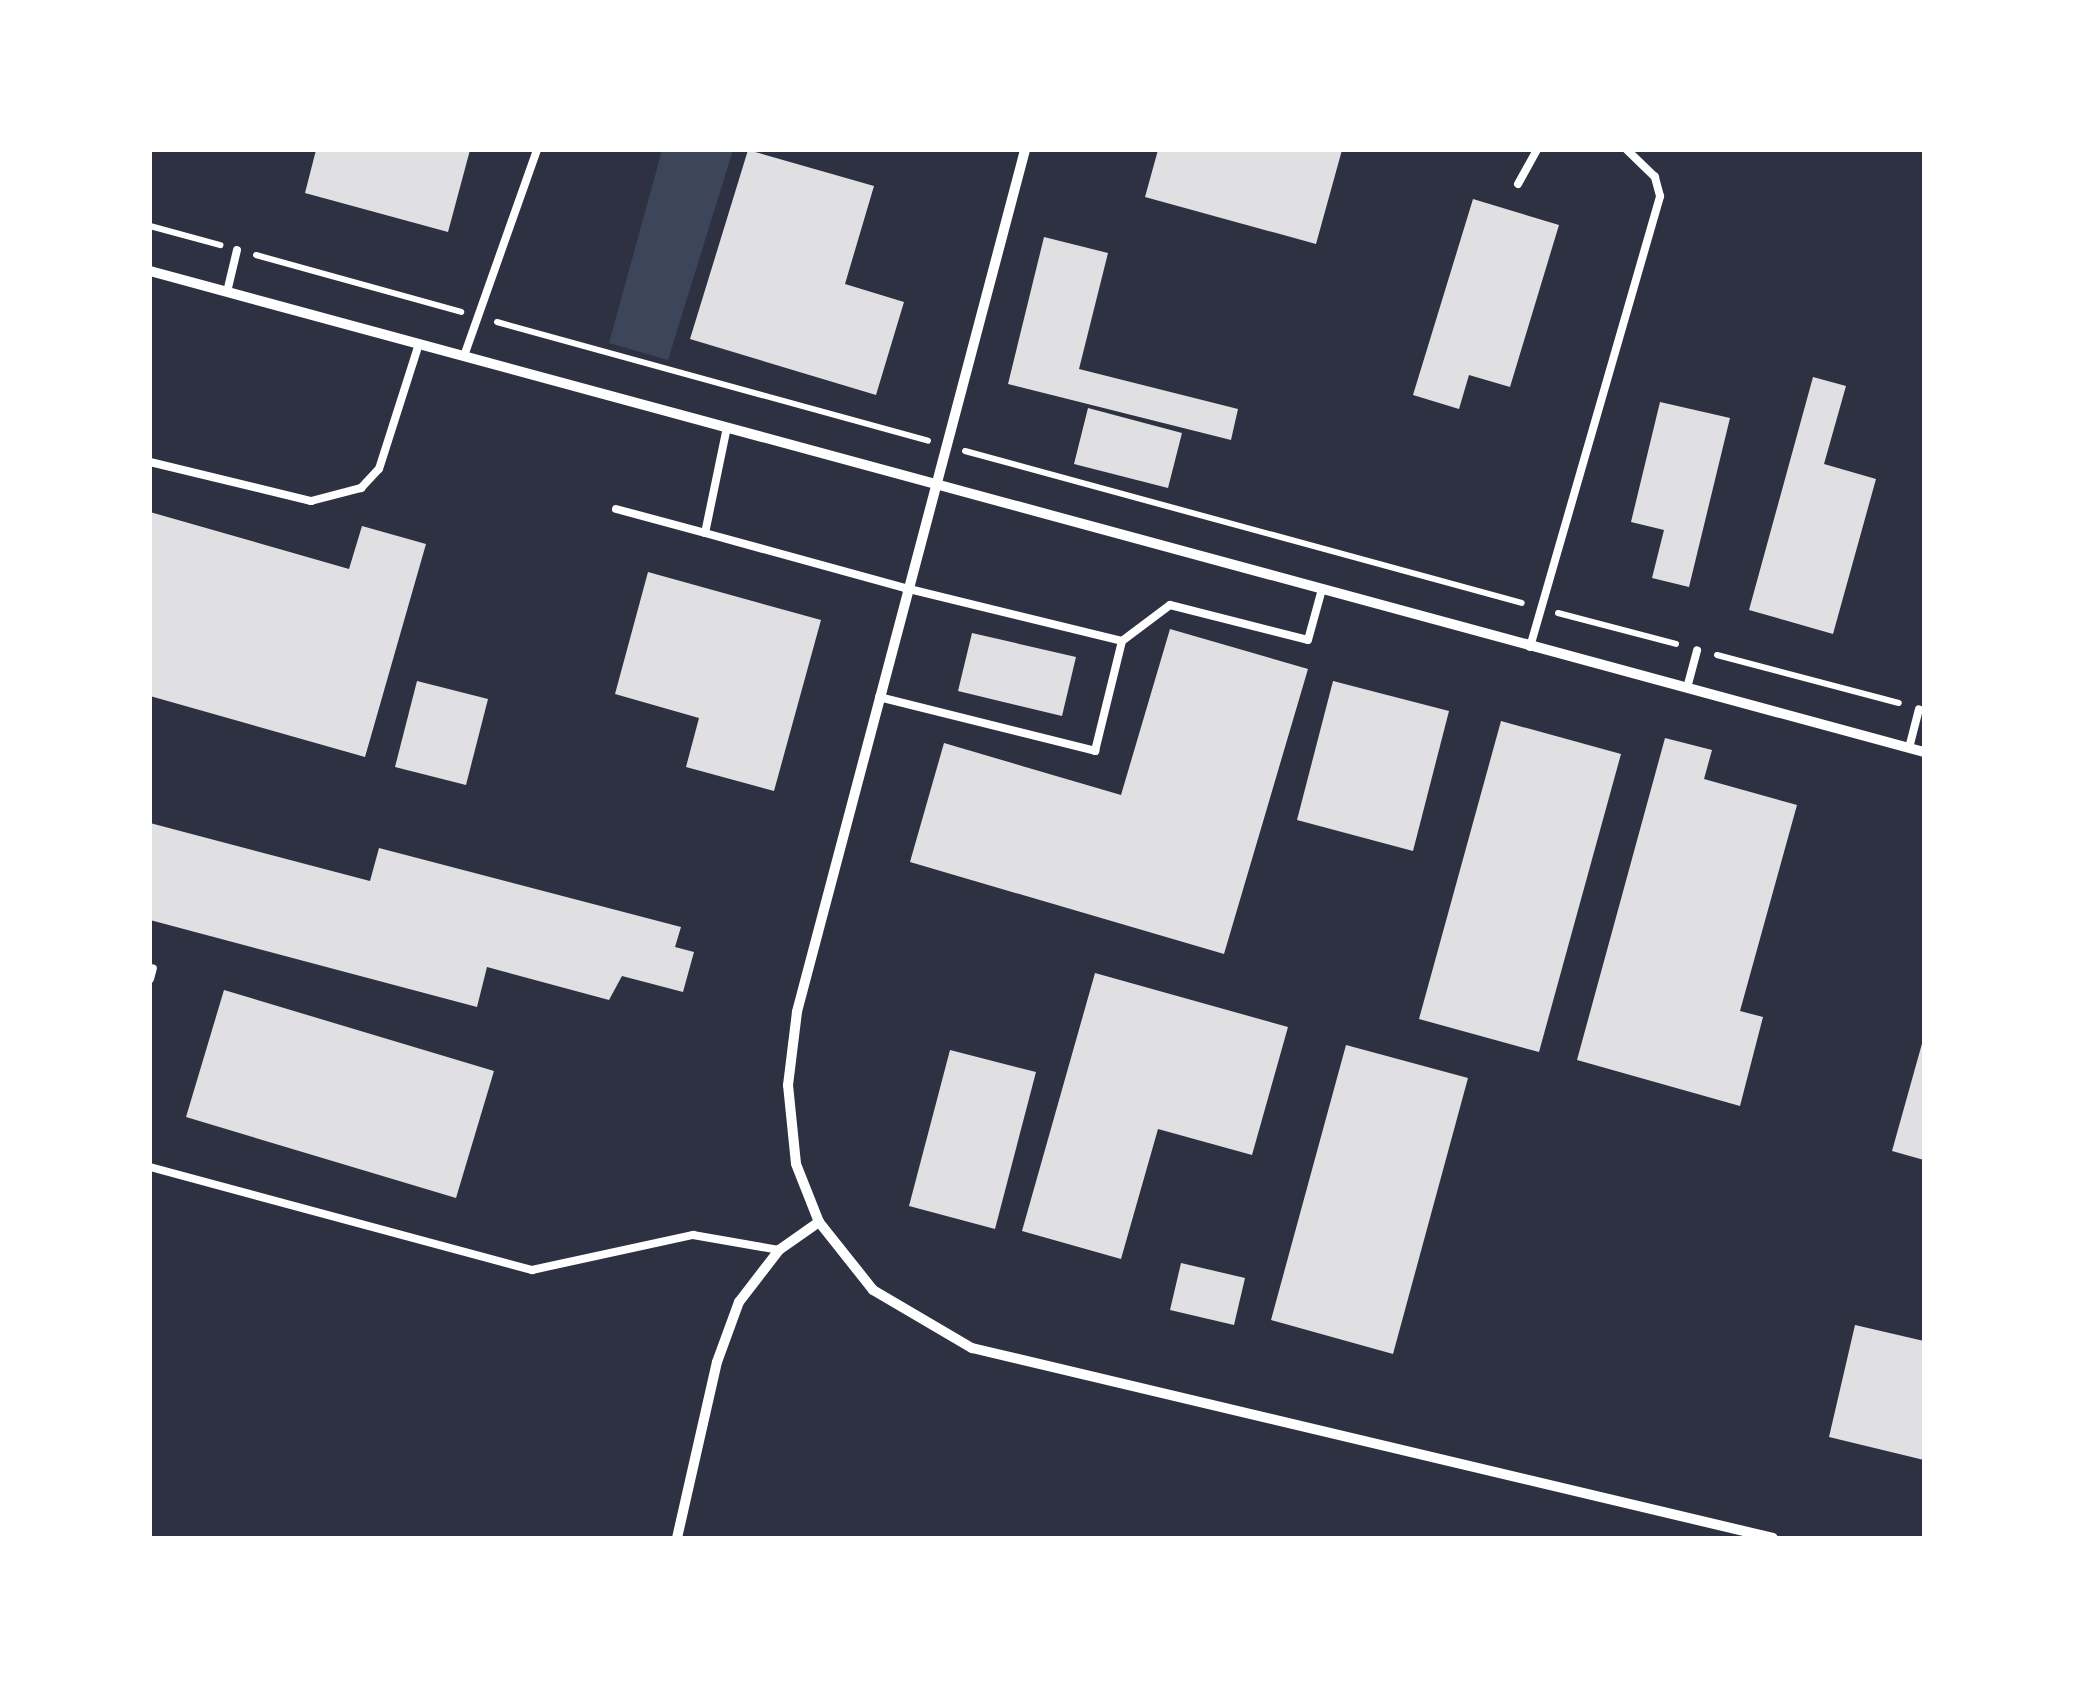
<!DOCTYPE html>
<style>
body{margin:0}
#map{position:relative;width:2074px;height:1688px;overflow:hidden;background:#2d3142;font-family:"Source Serif 4",serif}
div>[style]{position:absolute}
.green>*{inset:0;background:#3c4559}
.building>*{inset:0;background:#e0e0e3}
.path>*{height:6px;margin:-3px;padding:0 3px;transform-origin:3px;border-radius:3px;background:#fff}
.service>*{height:8px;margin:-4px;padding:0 4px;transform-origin:4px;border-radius:4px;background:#fff}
.minor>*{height:10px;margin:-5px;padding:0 5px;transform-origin:5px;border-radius:5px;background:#fff}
span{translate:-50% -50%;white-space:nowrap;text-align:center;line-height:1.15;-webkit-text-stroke:9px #fff;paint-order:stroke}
.frame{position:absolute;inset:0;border:152px solid #fff;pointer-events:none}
</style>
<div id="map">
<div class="green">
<i style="clip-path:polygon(662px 150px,733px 150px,668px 360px,609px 343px)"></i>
</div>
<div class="building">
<i style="clip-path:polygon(316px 150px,470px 150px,448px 232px,305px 193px)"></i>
<i style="clip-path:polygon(748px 150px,874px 186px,845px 284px,904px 302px,876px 395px,690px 339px)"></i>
<i style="clip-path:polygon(1158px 150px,1342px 150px,1316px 244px,1145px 197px)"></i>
<i style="clip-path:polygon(1473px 199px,1559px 225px,1510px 387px,1469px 375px,1459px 409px,1413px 395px)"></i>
<i style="clip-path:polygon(1044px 237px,1108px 253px,1079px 369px,1238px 409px,1231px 440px,1008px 384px)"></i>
<i style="clip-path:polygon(1813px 377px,1846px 386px,1824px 464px,1876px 479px,1833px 634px,1749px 610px)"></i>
<i style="clip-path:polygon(1660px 402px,1730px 418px,1689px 587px,1652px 578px,1664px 530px,1631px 522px)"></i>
<i style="clip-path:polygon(1088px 408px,1182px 433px,1168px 488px,1074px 464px)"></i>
<i style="clip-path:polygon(150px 512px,349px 569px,362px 526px,426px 544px,365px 757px,150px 696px)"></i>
<i style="clip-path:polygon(648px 572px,821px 620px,774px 791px,686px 767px,699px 718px,615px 694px)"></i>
<i style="clip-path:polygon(1170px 629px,1308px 669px,1224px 954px,910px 862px,944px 743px,1121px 795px)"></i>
<i style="clip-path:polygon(972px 633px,1076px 657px,1062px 716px,958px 691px)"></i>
<i style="clip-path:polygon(417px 681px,488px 699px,466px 785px,395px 767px)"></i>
<i style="clip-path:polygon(1333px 681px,1449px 711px,1413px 851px,1297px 820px)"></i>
<i style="clip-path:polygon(1501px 721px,1621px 754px,1539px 1052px,1419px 1019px)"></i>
<i style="clip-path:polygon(1665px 738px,1712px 750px,1704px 779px,1797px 805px,1740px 1011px,1763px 1017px,1740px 1106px,1577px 1060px)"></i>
<i style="clip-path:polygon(150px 823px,370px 881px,379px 848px,681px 927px,675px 947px,694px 952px,683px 992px,622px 976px,609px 1000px,487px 967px,477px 1007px,150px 920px)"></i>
<i style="clip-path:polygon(1095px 973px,1288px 1027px,1252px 1155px,1158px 1129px,1121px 1259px,1022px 1231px)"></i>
<i style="clip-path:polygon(224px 990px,494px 1071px,456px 1198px,186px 1117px)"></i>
<i style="clip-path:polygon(1923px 1040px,1924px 1041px,1924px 1160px,1892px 1151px)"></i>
<i style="clip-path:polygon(1346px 1045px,1468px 1078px,1393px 1354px,1271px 1320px)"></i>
<i style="clip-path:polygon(950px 1050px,1036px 1072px,995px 1229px,909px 1206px)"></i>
<i style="clip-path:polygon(1181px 1263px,1245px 1278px,1234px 1325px,1170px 1310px)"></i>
<i style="clip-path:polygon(1855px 1325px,1924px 1341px,1924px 1460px,1829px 1437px)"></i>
</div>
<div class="path">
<i style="left:150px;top:226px;width:73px;rotate:15.2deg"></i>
<i style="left:256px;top:255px;width:213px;rotate:15.5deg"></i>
<i style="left:497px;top:322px;width:447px;rotate:15.4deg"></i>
<i style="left:965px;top:451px;width:577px;rotate:15.26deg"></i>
<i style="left:1558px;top:613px;width:122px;rotate:14.7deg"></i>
<i style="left:1717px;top:655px;width:188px;rotate:14.8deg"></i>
</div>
<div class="service">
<i style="left:1518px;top:184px;width:39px;rotate:-61deg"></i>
<i style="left:227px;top:292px;width:43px;rotate:-76.6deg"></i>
<i style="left:464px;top:356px;width:219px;rotate:-70.5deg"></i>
<i style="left:727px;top:427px;width:108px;rotate:101.7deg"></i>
<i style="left:705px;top:533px;width:207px;rotate:15.4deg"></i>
<i style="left:905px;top:588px;width:223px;rotate:13.7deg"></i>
<i style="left:1122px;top:641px;width:60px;rotate:-36.9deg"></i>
<i style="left:1170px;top:605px;width:142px;rotate:14.2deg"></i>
<i style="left:1308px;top:640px;width:53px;rotate:-74.6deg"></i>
<i style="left:150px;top:462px;width:166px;rotate:13.6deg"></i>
<i style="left:311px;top:501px;width:52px;rotate:-14.6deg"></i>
<i style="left:361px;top:488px;width:26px;rotate:-47deg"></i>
<i style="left:379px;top:469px;width:131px;rotate:-72.3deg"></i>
<i style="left:616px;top:509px;width:92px;rotate:15.1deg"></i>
<i style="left:1530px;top:647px;width:469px;rotate:-73.9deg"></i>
<i style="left:1660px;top:196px;width:20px;rotate:-105deg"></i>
<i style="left:1655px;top:177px;width:39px;rotate:-136deg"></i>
<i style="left:1687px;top:688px;width:39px;rotate:-75deg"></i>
<i style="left:879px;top:697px;width:223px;rotate:14deg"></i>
<i style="left:1095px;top:751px;width:113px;rotate:-76.2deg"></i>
<i style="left:1909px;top:748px;width:40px;rotate:-75.6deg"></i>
<i style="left:150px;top:979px;width:11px;rotate:-75deg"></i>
<i style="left:150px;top:1167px;width:396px;rotate:15.1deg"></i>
<i style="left:532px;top:1270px;width:165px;rotate:-12.3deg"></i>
<i style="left:693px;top:1235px;width:87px;rotate:9.9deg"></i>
</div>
<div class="minor">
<i style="left:1025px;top:150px;width:892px;rotate:104.82deg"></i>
<i style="left:797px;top:1012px;width:74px;rotate:97deg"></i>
<i style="left:788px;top:1085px;width:79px;rotate:84.2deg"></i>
<i style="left:796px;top:1164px;width:62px;rotate:68.4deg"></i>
<i style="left:819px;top:1222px;width:87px;rotate:51.5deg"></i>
<i style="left:873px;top:1290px;width:115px;rotate:30.4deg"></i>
<i style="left:972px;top:1348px;width:823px;rotate:13.34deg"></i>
<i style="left:150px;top:271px;width:1838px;rotate:15.17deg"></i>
<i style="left:677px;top:1538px;width:180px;rotate:-77.2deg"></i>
<i style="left:717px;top:1362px;width:64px;rotate:-69.9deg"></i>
<i style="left:739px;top:1302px;width:66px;rotate:-52.4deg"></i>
<i style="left:779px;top:1250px;width:49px;rotate:-35deg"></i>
</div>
<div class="frame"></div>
</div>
